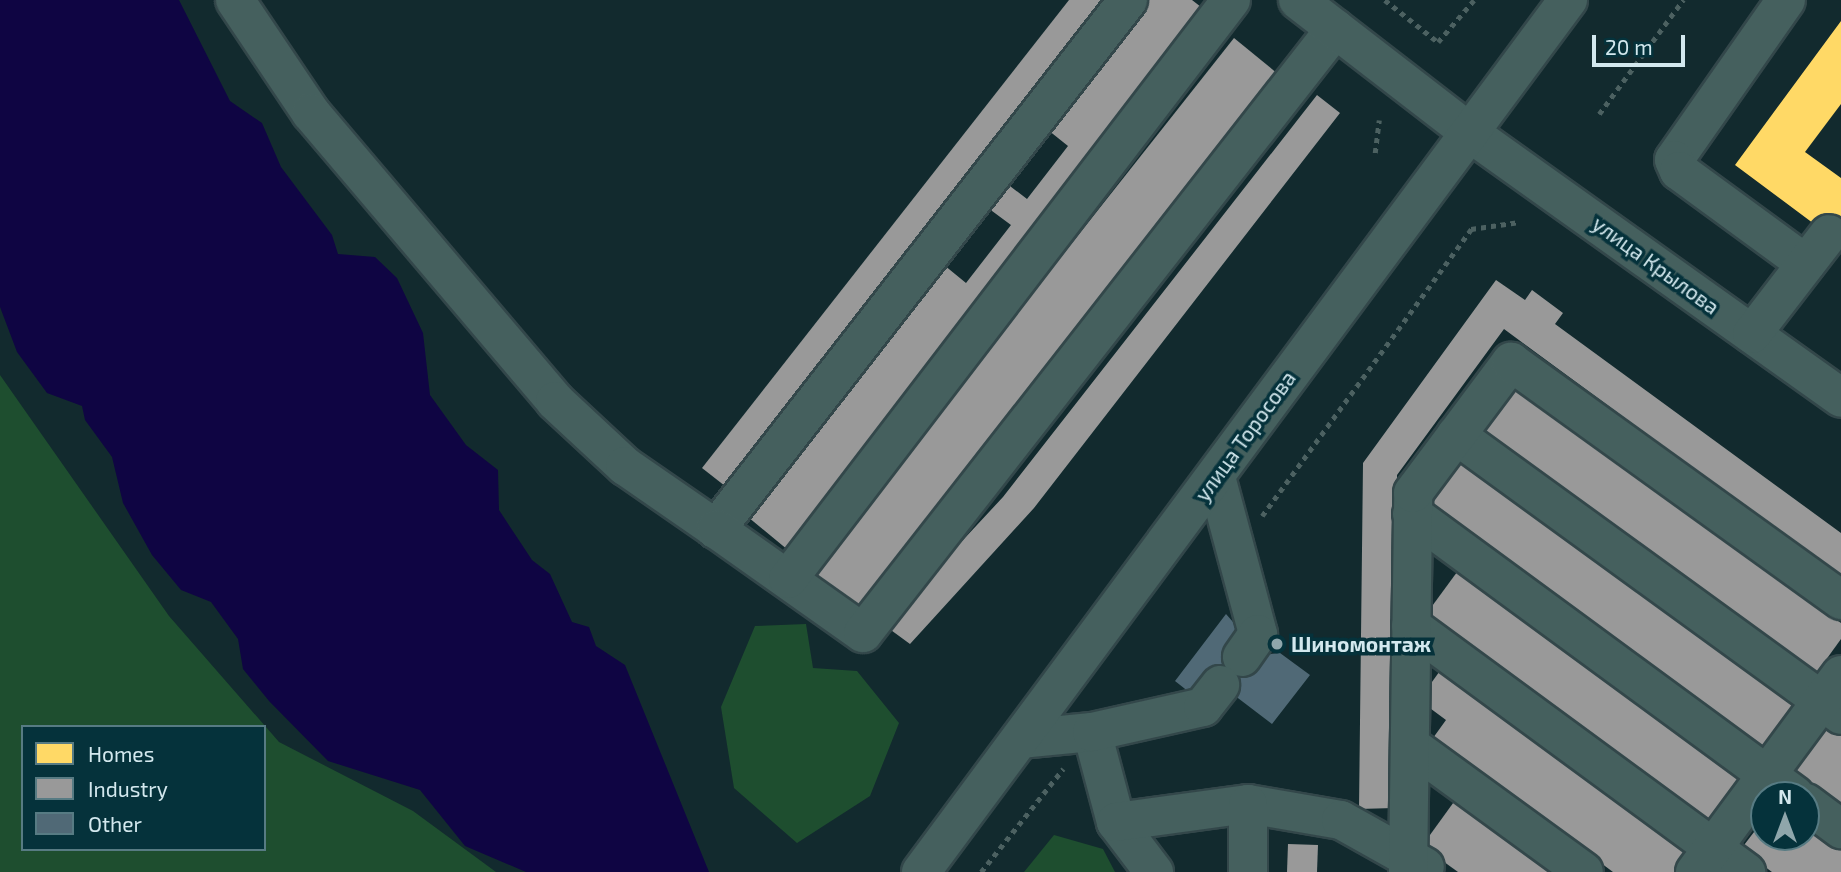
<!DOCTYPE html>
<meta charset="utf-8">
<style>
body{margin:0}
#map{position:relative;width:1841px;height:872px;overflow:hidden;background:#122a2e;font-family:"Exo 2",sans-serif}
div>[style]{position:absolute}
.green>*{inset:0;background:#1e4e2f}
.water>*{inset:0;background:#0f0543}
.homes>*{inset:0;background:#ffd966}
.industry>*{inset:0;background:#999}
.building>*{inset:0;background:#506976}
.path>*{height:4.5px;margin-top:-2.25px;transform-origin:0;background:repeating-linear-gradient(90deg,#4c6161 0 5px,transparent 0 10px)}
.roads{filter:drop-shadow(2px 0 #33474a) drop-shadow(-2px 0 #33474a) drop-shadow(0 2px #33474a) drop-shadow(0 -2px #33474a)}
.minor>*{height:38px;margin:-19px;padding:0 19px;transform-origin:19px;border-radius:19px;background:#45605e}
.dots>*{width:19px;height:19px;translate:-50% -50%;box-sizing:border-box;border:4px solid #05323b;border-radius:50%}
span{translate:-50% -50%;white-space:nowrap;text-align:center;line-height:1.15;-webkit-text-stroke:7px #05323b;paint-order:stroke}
.street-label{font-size:21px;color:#d3e8ee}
.poi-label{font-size:21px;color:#d3e8ee;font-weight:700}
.left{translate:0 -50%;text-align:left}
.legend{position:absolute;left:21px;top:725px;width:245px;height:126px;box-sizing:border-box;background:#05323b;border:2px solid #577b83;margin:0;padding:9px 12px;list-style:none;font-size:21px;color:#d3e8ee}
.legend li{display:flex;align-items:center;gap:14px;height:35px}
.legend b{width:35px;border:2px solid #577b83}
.north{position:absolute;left:1750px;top:781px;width:70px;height:70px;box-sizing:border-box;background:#05323b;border:2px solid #577b83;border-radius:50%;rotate:0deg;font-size:19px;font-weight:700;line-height:28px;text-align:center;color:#d3e8ee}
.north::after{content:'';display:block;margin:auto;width:24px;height:32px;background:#8fa6ab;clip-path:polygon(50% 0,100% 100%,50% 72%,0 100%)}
.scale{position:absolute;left:1592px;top:35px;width:93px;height:32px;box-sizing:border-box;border:4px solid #d3e8ee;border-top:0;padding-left:9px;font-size:21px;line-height:24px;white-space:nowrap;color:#d3e8ee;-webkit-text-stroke:5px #05323b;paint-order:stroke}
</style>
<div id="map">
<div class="green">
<i style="clip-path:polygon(evenodd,0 375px,169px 616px,279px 742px,413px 811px,496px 872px,0 872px,0 375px,23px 727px,264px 727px,264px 849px,23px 849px,23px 727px)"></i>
<i style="clip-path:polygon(806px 624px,813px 668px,857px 671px,899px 723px,870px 796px,797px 843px,734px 788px,721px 707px,755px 626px)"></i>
<i style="clip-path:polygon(1054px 835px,1103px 849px,1115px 872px,1024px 872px)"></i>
</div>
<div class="water">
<i style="clip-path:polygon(0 0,179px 0,230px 101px,262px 123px,281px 167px,332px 235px,338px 254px,375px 257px,397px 278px,423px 333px,430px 395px,466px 445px,498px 470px,499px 510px,532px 560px,550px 574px,572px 622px,589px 627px,596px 646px,625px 665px,709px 872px,526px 872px,465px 846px,420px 790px,328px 761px,269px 701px,243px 669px,238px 639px,211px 602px,181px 590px,152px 555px,123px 503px,112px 457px,85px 420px,82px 406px,47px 393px,17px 352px,0 307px)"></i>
</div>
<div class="homes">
<i style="clip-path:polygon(1841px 21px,1841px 104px,1805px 152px,1841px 178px,1841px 244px,1735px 165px)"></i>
</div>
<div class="industry">
<i style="clip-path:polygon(1069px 0,1113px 0,725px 486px,702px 468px)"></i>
<i style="clip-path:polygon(1149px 0,1192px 0,1210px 14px,794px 555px,748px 517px,944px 265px,966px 283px,1011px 225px,988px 208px,1006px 183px,1027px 199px,1068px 146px,1048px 130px)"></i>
<i style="clip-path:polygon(1234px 38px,1278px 74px,851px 615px,808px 577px)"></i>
<i style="clip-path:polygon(1317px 95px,1340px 113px,1034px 508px,910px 644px,884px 625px,1003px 497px)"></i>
<i style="clip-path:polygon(1496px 280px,1525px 300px,1532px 290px,1563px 313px,1555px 324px,1841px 533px,1841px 577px,1504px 329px,1397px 475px,1394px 808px,1359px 809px,1363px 463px)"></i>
<i style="clip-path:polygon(1517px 388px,1841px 623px,1841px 639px,1815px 675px,1483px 434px)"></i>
<i style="clip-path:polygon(1462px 459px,1797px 704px,1761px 753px,1426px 508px)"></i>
<i style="clip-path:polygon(1460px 568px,1745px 777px,1712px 822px,1427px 613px)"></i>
<i style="clip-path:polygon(1442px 668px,1689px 852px,1674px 872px,1613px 872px,1433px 738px,1446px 720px,1419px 700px)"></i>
<i style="clip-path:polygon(1828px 724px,1841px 734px,1841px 809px,1792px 773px)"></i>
<i style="clip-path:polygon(1456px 799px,1556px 872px,1458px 872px,1422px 846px)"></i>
<i style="clip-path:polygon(1764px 819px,1764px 837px,1806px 837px,1806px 823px,1841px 849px,1841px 872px,1772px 872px,1741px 849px)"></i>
<i style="clip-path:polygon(1288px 844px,1318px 845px,1317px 872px,1287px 872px)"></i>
</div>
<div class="building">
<i style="clip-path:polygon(1226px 614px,1262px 655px,1280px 653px,1310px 675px,1272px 724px,1209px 676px,1194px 696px,1175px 681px)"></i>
</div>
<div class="path">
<i style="left:1385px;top:0;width:68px;rotate:38.4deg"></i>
<i style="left:1438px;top:42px;width:55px;rotate:-49.4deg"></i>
<i style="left:1599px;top:114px;width:142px;rotate:-53.6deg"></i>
<i style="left:1375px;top:153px;width:33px;rotate:-83deg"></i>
<i style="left:1262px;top:516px;width:355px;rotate:-53.9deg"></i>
<i style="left:1471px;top:229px;width:49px;rotate:-8.1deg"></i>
<i style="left:981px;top:872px;width:132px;rotate:-51.5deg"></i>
</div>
<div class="roads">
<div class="minor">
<i style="left:235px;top:0;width:136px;rotate:56.1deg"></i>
<i style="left:311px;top:113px;width:377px;rotate:49.7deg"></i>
<i style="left:555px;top:401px;width:96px;rotate:42.9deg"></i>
<i style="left:625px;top:466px;width:111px;rotate:34.7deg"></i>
<i style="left:1128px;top:0;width:671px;rotate:127.91deg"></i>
<i style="left:716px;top:529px;width:180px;rotate:35.3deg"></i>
<i style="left:863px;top:633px;width:767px;rotate:-51.99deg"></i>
<i style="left:1298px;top:0;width:217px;rotate:37.7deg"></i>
<i style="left:1470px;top:133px;width:456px;rotate:35.5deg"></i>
<i style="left:1786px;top:0;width:195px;rotate:125deg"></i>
<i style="left:1674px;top:160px;width:12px;rotate:66deg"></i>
<i style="left:1679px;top:171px;width:157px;rotate:36.2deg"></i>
<i style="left:1752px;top:334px;width:126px;rotate:-52.4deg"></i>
<i style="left:1456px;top:435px;width:476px;rotate:36deg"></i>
<i style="left:1216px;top:477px;width:163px;rotate:75deg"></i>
<i style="left:1258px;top:634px;width:28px;rotate:125deg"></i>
<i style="left:1412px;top:514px;width:475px;rotate:36.3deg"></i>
<i style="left:788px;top:579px;width:729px;rotate:-52.58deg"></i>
<i style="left:1411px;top:626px;width:416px;rotate:36.3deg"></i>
<i style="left:1092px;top:732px;width:93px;rotate:75.1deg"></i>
<i style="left:1116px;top:822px;width:63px;rotate:52.8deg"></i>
<i style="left:1020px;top:739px;width:72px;rotate:-5.6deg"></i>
<i style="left:1092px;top:732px;width:114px;rotate:-12.7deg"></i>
<i style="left:1203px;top:707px;width:28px;rotate:-52deg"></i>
<i style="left:1410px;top:745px;width:215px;rotate:36.1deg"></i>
<i style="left:1806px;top:803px;width:44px;rotate:36.6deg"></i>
<i style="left:1248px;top:804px;width:94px;rotate:9.8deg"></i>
<i style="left:1341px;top:820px;width:96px;rotate:29.2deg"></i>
<i style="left:1116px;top:822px;width:133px;rotate:-7.8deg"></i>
<i style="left:1248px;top:804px;width:68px;rotate:90deg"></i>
<i style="left:921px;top:872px;width:1086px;rotate:-53.43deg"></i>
<i style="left:1408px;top:872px;width:379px;rotate:-89.2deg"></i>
<i style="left:1413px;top:493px;width:164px;rotate:-53.2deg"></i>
<i style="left:1511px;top:362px;width:407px;rotate:35.8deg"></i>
<i style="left:1695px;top:872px;width:245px;rotate:-53.5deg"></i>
</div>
</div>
<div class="dots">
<i style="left:1277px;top:644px;background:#8fa6ab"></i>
</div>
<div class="street-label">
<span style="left:1656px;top:265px;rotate:36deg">улица Крылова</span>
<span style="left:1245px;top:436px;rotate:-54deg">улица Торосова</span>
</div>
<div class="poi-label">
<span class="left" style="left:1291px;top:644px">Шиномонтаж</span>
</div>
<ul class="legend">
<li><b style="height:19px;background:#ffd966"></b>Homes</li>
<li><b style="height:19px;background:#999"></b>Industry</li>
<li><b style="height:19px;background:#506976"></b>Other</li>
</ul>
<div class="north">N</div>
<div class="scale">20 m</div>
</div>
